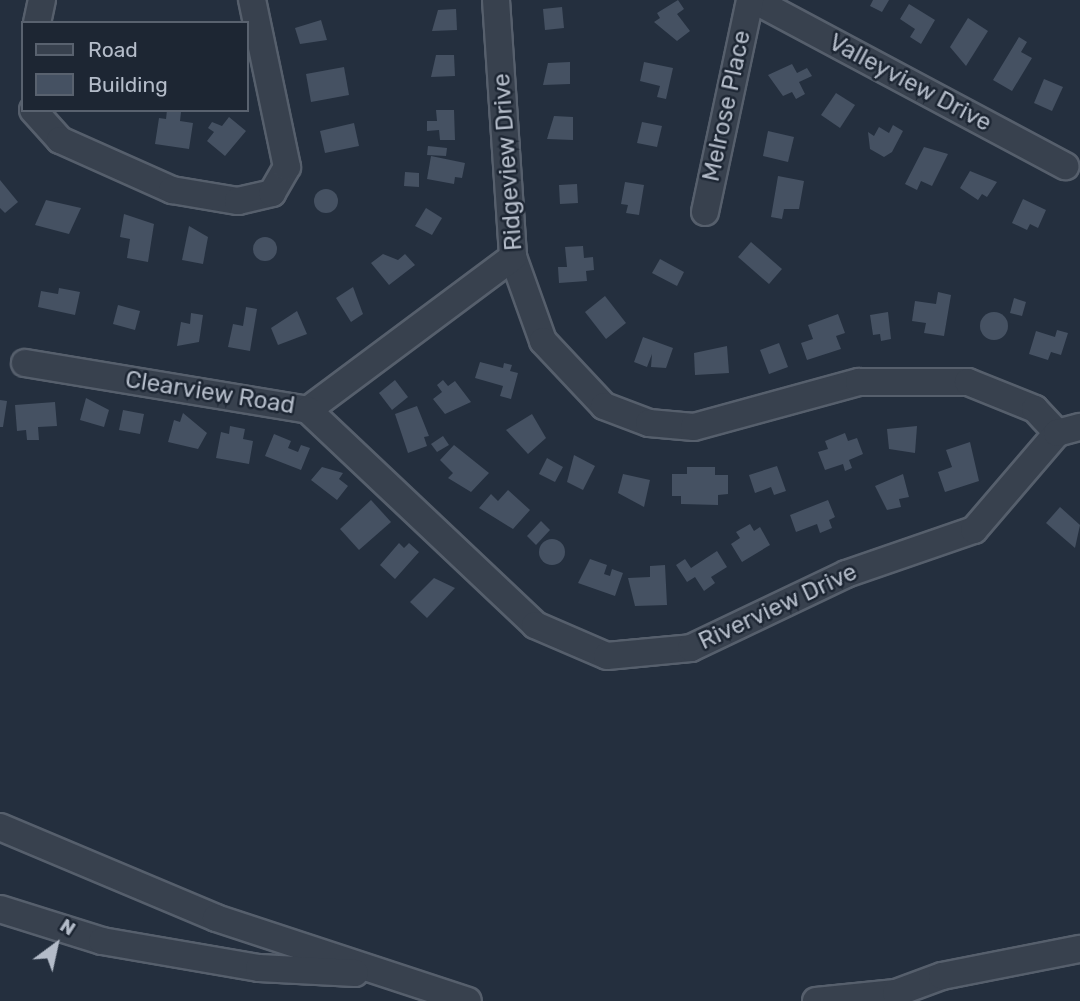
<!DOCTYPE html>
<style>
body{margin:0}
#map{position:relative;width:1080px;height:1001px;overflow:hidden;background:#242f3e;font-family:Rubik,sans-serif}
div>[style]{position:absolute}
.building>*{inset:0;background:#455162}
.round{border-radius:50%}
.roads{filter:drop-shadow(2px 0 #565f6c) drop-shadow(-2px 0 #565f6c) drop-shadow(0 2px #565f6c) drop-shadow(0 -2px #565f6c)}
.minor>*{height:26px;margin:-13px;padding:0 13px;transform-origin:13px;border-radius:13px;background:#38414e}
span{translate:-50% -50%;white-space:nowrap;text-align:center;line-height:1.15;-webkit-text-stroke:5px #1d2633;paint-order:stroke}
.street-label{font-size:24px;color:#b4bcc9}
.legend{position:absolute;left:21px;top:21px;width:228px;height:91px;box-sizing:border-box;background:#1d2633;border:2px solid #59626f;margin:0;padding:9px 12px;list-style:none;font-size:21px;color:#b4bcc9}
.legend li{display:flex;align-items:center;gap:14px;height:35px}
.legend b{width:35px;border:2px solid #59626f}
.north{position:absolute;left:21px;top:910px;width:70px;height:70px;-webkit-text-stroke:5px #1d2633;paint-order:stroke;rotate:33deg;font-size:19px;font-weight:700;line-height:28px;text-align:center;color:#b4bcc9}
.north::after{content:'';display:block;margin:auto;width:24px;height:32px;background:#b4bcc9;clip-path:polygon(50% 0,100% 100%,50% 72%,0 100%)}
</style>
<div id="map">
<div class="building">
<i style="clip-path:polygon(678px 0,684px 9px,677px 14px,690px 31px,677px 41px,654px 22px,660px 18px,657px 13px)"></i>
<i style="clip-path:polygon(873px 0,889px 0,882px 12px,870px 6px)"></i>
<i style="clip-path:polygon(909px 4px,935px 20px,921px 44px,910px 37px,915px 29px,900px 19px)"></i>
<i style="clip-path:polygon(562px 7px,564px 28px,545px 30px,543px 9px)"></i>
<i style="clip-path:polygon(456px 9px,457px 30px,432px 31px,438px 10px)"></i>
<i style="clip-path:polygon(968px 18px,988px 31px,966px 66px,950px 47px)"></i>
<i style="clip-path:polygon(321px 20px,327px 40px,300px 44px,295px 28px)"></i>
<i style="clip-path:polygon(1019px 37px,1027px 42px,1021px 52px,1032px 58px,1012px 91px,993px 80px)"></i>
<i style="clip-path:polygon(436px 55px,454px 55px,455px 76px,431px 77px)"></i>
<i style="clip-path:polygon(570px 62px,570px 84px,543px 85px,548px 63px)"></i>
<i style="clip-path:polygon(644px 62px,673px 68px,666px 99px,657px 97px,660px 86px,640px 81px)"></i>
<i style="clip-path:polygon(792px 64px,797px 73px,807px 68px,812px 76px,799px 82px,805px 94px,796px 99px,792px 92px,783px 96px,768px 75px)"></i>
<i style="clip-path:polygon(344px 67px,349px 95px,311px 102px,306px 74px)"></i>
<i style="clip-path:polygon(1044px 79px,1063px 87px,1052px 111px,1034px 103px)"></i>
<i style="clip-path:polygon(836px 93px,855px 105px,840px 128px,821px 115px)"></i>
<i style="clip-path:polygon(167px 110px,181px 112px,180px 121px,193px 123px,189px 149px,155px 144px,159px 118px,166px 119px)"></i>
<i style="clip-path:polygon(436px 110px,454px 110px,455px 140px,440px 140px,439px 130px,427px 131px,427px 121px,437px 121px)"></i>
<i style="clip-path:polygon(554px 116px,573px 117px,573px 140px,547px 139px)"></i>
<i style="clip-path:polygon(229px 117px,246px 131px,225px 156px,207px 141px,214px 132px,208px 128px,212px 122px,222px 126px)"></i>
<i style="clip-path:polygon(642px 122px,662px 126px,657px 147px,637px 143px)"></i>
<i style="clip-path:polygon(354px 123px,359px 146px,325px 153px,320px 131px)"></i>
<i style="clip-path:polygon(893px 125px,903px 131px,892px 152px,884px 157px,870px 149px,868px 132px,874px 136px,879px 127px,889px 133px)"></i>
<i style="clip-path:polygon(768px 131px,794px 137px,788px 162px,763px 156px)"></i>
<i style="clip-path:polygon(428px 146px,447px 148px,446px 156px,427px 155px)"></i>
<i style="clip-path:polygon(924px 147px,948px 154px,932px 186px,921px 181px,917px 190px,905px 184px)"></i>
<i style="clip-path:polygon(431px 156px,465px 163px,462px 178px,455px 177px,454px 184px,427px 179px)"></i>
<i style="clip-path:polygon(970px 171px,997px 182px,987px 197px,982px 194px,978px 200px,960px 188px)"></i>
<i style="clip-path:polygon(405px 172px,419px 173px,419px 187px,404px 186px)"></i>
<i style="clip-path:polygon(778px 176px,804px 181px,799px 209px,784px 209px,782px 219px,771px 217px)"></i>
<i style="clip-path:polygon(0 180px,18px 202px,5px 213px,0 208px)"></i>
<i style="clip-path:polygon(625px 182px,644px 185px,639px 215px,626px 213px,628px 205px,621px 204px)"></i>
<i style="clip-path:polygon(577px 184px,578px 203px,560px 204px,559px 185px)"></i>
<i class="round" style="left:314px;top:189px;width:24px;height:24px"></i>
<i style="clip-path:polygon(1023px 199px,1046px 210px,1038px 228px,1030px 224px,1027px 230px,1012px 223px)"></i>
<i style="clip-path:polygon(46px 200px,81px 208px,69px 234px,35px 225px)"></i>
<i style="clip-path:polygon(426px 208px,442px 218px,432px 235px,415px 226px)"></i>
<i style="clip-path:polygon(124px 214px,154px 224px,148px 262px,127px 258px,130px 239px,120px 237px)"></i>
<i style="clip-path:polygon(189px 226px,208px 237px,203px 264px,182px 260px)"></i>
<i class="round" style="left:253px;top:237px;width:24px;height:24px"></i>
<i style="clip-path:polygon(751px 242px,782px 269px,769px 284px,738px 257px)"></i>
<i style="clip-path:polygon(583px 246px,584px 258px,593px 257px,594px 270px,586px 271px,587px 281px,559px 283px,558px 267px,567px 267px,565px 247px)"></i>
<i style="clip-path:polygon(383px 254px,398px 260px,405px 254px,415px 265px,389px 285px,371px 263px)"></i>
<i style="clip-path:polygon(660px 259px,684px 272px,677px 286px,652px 273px)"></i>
<i style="clip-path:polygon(353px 287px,363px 314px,351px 322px,336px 298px)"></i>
<i style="clip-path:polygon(59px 288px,80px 292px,75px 315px,38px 307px,41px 291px,58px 294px)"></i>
<i style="clip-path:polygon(938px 292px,951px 295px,944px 336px,924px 333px,926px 323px,912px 321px,915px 301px,936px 304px)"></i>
<i style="clip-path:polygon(605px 296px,626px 323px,606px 339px,585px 312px)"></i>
<i style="clip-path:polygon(1014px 298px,1026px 302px,1022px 316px,1010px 313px)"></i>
<i style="clip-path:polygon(118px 305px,140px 311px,135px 330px,113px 324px)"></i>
<i style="clip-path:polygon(246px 307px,257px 309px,250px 351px,228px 347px,233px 324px,243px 326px)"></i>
<i style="clip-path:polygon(297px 311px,307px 334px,278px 345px,271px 328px)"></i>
<i class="round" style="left:980px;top:312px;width:28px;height:28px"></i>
<i style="clip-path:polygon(888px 312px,891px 339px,881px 341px,880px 334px,873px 335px,870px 315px)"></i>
<i style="clip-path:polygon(191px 313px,203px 315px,199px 342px,177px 346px,181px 322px,190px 324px)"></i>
<i style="clip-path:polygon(838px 314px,845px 333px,836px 336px,841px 349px,807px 360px,801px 343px,813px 339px,808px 325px)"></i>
<i style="clip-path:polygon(1057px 330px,1068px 333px,1061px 355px,1051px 352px,1048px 360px,1029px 354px,1036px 331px,1055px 337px)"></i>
<i style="clip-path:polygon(643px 337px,673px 348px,666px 368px,651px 367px,652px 354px,647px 367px,634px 362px)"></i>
<i style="clip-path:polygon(779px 343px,788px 367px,769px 374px,760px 350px)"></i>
<i style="clip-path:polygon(727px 346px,729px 373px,695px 375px,694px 353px)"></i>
<i style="clip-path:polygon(480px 362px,503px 368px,504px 363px,512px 365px,510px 371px,518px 373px,511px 399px,500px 396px,503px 386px,475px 378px)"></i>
<i style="clip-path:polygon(395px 380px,408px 397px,392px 410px,379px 393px)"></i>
<i style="clip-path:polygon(443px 380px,448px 386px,455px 381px,471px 402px,445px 414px,433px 399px,442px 392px,437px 385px)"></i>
<i style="clip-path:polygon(86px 398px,109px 410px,104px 427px,80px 420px)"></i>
<i style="clip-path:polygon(0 400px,7px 401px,3px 427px,0 427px)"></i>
<i style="clip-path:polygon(55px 402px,57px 426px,38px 427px,39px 440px,27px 440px,26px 430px,17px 431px,15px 405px)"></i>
<i style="clip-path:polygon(417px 406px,429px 436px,424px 437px,427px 446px,408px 453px,395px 414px)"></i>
<i style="clip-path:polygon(123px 410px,144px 414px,140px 434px,119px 430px)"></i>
<i style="clip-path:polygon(183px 413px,207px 433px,198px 449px,168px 442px,174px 420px,180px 422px)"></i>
<i style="clip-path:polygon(532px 414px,546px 438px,528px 454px,506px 430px)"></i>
<i style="clip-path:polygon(230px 426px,245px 429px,243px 439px,253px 441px,249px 464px,216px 458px,221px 432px,229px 434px)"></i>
<i style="clip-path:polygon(917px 426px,915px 453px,889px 449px,887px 429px)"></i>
<i style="clip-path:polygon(845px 433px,848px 441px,857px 438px,863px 454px,849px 460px,852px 468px,845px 471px,843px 464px,825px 470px,818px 452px,828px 449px,825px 441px)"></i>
<i style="clip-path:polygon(274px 434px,291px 441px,288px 448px,298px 452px,301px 445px,310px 448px,301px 470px,265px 456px)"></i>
<i style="clip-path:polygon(443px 436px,449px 445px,437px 452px,431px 444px)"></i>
<i style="clip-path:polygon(970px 442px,979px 481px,945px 492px,938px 472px,952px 467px,946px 450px)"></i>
<i style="clip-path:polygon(454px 445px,489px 473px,471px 492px,448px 478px,453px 473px,440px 460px)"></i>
<i style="clip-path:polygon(574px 455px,595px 466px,583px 490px,567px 482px)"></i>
<i style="clip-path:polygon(547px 458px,563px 467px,555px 482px,539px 474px)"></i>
<i style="clip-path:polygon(777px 466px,786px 491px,774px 495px,771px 487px,755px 493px,749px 475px)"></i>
<i style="clip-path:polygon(322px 467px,343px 473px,339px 479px,348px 486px,337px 500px,311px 480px)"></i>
<i style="clip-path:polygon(687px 467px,715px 467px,715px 475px,728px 475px,728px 494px,718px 495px,718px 505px,681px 504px,681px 496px,672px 496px,672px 474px,687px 474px)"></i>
<i style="clip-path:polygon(623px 474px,650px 480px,644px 507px,618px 493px)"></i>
<i style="clip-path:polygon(903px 474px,909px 497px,899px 499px,901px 507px,887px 510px,875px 486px)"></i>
<i style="clip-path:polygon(508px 490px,530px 510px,513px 529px,479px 508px,491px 494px,498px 501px)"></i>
<i style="clip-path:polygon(371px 500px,391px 522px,359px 550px,340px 529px)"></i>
<i style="clip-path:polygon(828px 500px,835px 517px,829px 520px,832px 528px,820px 533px,817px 524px,796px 532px,790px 515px)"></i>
<i style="clip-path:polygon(1060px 507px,1080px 525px,1075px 548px,1046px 523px)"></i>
<i style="clip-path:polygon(541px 521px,550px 530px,536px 545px,527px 536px)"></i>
<i style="clip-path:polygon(750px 524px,754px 531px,760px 527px,770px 545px,742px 562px,731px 544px,740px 538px,736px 532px)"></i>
<i class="round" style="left:539px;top:539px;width:26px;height:26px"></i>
<i style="clip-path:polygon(399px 543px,404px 548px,409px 543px,419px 552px,395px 579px,380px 565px)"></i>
<i style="clip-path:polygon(717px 551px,727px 567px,711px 577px,715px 583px,704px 591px,695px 577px,687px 582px,676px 565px,685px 559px,691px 568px)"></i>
<i style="clip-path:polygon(590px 559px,607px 565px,604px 574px,610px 576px,612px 569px,623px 573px,615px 596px,578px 583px)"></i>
<i style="clip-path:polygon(665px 565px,667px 605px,635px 606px,628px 578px,650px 577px,650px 566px)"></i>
<i style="clip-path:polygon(434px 578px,455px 588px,427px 618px,410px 602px)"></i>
</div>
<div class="roads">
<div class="minor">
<i style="left:496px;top:0;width:258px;rotate:86.2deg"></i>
<i style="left:513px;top:257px;width:89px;rotate:70.3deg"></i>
<i style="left:543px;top:341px;width:89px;rotate:46.8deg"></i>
<i style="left:604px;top:406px;width:48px;rotate:20.7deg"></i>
<i style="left:649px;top:423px;width:45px;rotate:5.1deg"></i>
<i style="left:694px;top:427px;width:171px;rotate:-15.3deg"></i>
<i style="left:859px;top:382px;width:109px"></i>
<i style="left:968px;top:382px;width:72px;rotate:21.9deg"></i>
<i style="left:1035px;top:409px;width:33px;rotate:47deg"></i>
<i style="left:754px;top:0;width:353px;rotate:28.1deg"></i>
<i style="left:37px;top:23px;width:24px;rotate:-78deg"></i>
<i style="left:33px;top:110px;width:40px;rotate:48deg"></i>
<i style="left:60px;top:140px;width:123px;rotate:24.1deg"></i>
<i style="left:172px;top:190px;width:67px;rotate:9.5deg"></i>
<i style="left:238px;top:201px;width:35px;rotate:-13deg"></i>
<i style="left:272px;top:193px;width:30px;rotate:-60deg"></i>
<i style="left:287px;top:167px;width:171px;rotate:-101.8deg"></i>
<i style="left:705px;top:212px;width:217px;rotate:-78deg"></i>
<i style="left:25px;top:363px;width:287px;rotate:9.4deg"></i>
<i style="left:308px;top:410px;width:256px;rotate:-36.7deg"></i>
<i style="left:308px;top:410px;width:313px;rotate:43.4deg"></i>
<i style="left:535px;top:625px;width:78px;rotate:23.3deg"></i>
<i style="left:607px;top:656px;width:84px;rotate:-5.4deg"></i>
<i style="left:691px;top:648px;width:172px;rotate:-25.5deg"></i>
<i style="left:846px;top:574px;width:135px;rotate:-19deg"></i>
<i style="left:974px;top:530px;width:128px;rotate:-49.4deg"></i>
<i style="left:1057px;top:433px;width:24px;rotate:-15deg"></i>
<i style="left:0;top:827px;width:234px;rotate:22.8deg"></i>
<i style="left:216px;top:918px;width:265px;rotate:18.2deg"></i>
<i style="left:0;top:909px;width:107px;rotate:17.4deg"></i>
<i style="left:102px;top:941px;width:159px;rotate:9.8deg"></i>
<i style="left:259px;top:968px;width:96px;rotate:3deg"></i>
<i style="left:816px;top:1001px;width:80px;rotate:-5.7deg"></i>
<i style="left:896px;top:993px;width:49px;rotate:-20.3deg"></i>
<i style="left:942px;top:976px;width:141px;rotate:-11.1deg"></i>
</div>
</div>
<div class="street-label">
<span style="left:910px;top:83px;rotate:28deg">Valleyview Drive</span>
<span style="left:727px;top:106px;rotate:-78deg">Melrose Place</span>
<span style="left:508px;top:162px;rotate:-94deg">Ridgeview Drive</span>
<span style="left:210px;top:393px;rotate:9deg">Clearview Road</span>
<span style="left:778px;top:607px;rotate:-25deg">Riverview Drive</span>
</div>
<ul class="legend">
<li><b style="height:9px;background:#38414e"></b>Road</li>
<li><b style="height:19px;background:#455162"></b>Building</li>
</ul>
<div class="north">N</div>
</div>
